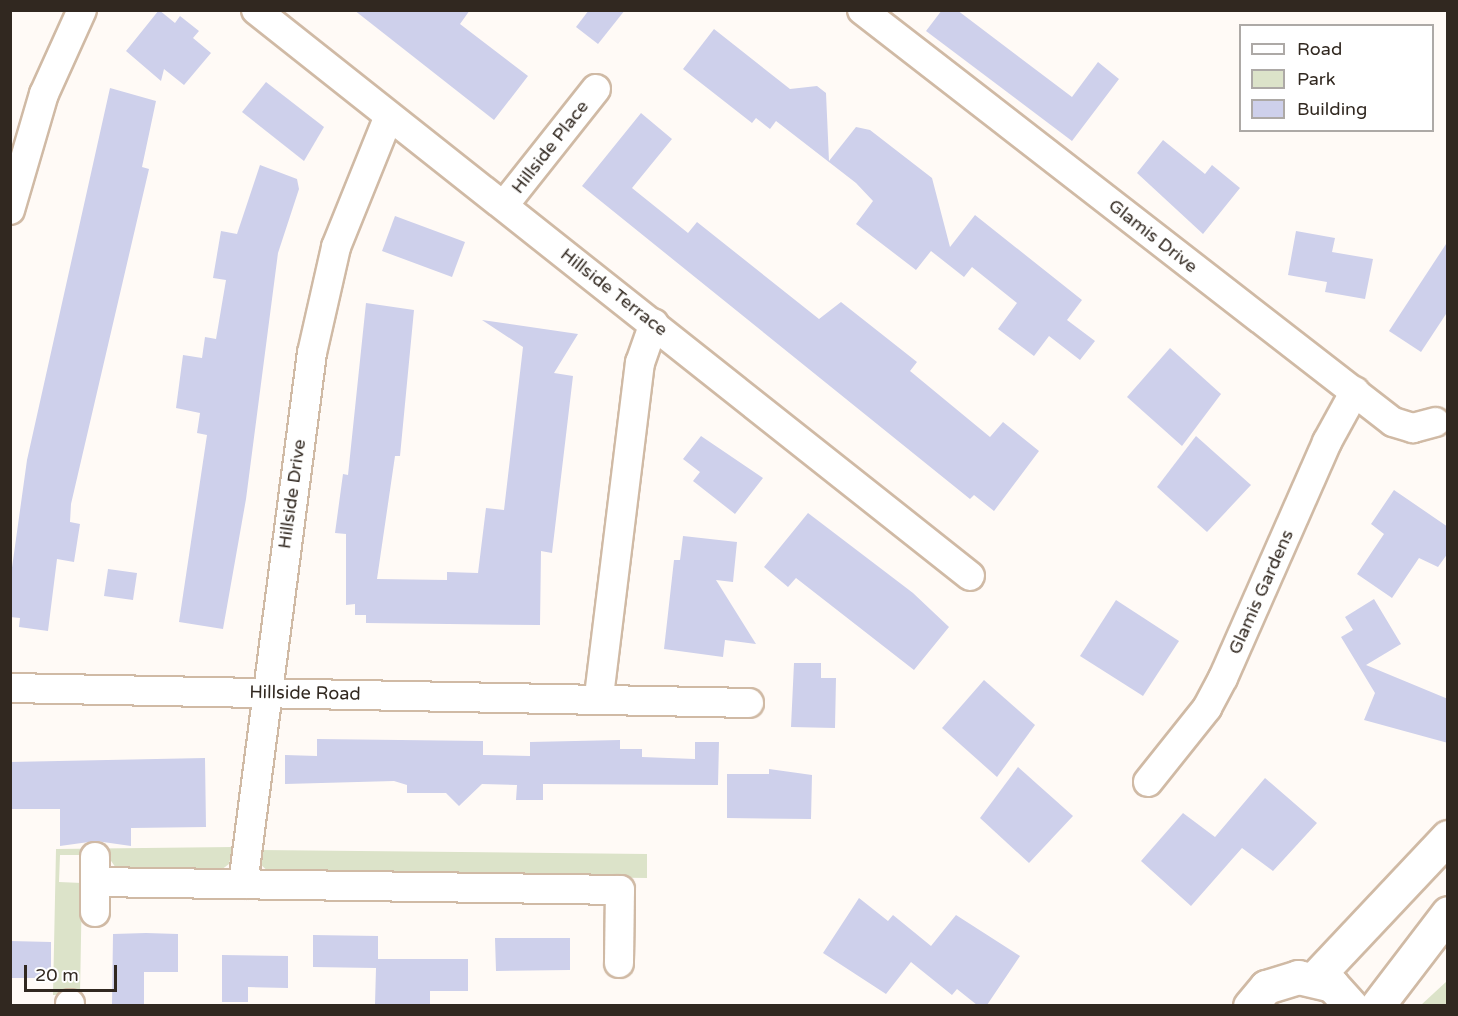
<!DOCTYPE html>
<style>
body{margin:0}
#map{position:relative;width:1458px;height:1016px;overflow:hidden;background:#fffaf6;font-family:"Varela Round",sans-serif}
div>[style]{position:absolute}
.green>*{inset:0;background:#dce3c9}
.building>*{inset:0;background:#ced0eb}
.roads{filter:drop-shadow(2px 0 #d0baa5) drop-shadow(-2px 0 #d0baa5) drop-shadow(0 2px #d0baa5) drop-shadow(0 -2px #d0baa5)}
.street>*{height:28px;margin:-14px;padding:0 14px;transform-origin:14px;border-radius:14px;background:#fff}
.secondary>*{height:33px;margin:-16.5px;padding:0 16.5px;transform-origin:16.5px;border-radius:16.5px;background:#fff}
span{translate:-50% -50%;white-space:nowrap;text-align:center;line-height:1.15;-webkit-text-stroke:5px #fff;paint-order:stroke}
.street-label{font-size:18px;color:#312820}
.frame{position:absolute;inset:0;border:12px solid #312820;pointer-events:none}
.legend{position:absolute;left:1239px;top:24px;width:195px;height:108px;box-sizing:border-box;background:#fff;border:2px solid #ada9a6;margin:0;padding:8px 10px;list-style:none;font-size:18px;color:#312820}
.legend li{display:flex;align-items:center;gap:12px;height:30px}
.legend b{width:30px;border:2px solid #ada9a6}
.scale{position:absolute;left:24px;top:965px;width:93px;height:27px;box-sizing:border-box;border:3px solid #312820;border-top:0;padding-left:8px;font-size:18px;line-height:21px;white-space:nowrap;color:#312820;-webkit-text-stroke:4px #fff;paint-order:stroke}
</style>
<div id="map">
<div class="green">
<i style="clip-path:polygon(233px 847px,229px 864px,217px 873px,118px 871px,107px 855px,60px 855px,59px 882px,82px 883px,80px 994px,53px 995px,56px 849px)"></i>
<i style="clip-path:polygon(259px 850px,647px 854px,647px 878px,270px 873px,260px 864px)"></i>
<i style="clip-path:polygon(1447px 981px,1447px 1005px,1421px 1005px)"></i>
</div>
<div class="building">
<i style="clip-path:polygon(159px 10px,175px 23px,180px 16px,199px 31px,193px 38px,211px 53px,184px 85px,164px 69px,161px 81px,126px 51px)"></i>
<i style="clip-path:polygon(354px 10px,470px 10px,460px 24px,528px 76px,494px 120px)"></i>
<i style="clip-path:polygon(589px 10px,625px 10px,598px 44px,576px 27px)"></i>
<i style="clip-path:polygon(942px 10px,957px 10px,1072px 97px,1098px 62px,1119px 79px,1072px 141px,926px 31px)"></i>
<i style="clip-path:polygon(714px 29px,790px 89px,817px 86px,826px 93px,829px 161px,856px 127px,870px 130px,932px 178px,950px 247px,975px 215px,1082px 300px,1067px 320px,1095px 341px,1080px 360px,1049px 336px,1034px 356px,998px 329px,1017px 303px,972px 267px,964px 277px,931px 251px,916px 270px,856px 224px,873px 201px,856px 183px,776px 121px,770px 129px,756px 118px,752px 123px,683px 69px)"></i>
<i style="clip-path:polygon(266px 82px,324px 127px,304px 161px,242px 112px)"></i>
<i style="clip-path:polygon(110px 88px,156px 101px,142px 167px,149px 169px,71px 504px,70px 522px,80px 524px,74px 562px,57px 559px,48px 631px,19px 627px,20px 618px,10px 617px,10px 582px,27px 460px)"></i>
<i style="clip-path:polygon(641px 113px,672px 139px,632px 188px,688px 233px,697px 222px,819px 319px,841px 302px,917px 362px,910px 371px,990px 437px,1003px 422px,1039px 451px,994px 511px,974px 495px,970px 499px,582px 186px)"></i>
<i style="clip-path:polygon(1163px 140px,1205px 174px,1212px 165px,1240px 188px,1203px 234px,1137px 173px)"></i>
<i style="clip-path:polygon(260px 165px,297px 179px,299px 189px,278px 253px,246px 499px,223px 629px,179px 622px,207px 435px,197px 433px,200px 413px,176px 408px,183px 355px,202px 358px,205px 337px,216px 339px,226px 280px,213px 278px,221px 231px,237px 234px)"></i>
<i style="clip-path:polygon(395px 216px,465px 242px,452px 277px,382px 251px)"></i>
<i style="clip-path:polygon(1296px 231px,1335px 238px,1332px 252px,1373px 259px,1365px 299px,1325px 292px,1327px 282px,1288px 275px)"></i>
<i style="clip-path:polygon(1448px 241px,1448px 311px,1421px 352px,1389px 331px)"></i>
<i style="clip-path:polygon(366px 303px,414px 310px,400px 456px,395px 456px,377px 579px,447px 580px,447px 572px,478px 573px,486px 508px,504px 510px,523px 347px,482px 320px,578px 334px,554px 373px,573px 376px,552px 553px,541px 551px,540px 625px,366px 623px,366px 615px,355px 615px,355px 604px,346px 605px,346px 534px,335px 533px,343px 474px,348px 475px)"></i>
<i style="clip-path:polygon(1170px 348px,1221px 394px,1182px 446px,1127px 397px)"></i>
<i style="clip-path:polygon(701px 436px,763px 478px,735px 514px,693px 481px,700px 472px,683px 459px)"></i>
<i style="clip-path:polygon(1196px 436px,1251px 485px,1207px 532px,1157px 487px)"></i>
<i style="clip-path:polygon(1394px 490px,1448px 527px,1448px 553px,1438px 567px,1419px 558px,1392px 598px,1357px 574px,1384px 534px,1371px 524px)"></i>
<i style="clip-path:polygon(808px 513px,913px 593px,949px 627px,914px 670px,796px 578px,788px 587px,764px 567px)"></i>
<i style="clip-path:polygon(683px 536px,737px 542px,733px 582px,716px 580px,756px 644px,725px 640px,723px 657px,664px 649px,674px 560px,680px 560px)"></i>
<i style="clip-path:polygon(108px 569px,137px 573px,133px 600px,104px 596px)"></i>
<i style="clip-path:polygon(1374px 599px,1401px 644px,1366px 665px,1448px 699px,1448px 743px,1364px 720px,1375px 693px,1341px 637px,1353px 630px,1345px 617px)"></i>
<i style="clip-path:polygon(1116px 600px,1179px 641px,1143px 696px,1080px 656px)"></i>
<i style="clip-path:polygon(794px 663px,821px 663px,821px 678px,836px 678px,835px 728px,791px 727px)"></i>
<i style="clip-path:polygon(984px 680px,1035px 725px,997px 777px,942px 728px)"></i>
<i style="clip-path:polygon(317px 739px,483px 741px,483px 755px,530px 756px,530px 742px,620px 740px,620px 749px,642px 749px,642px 757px,695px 759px,695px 742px,719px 742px,718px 785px,543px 784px,543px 800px,516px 800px,517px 785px,482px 784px,459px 806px,446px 793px,407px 793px,407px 785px,394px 781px,285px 784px,285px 755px,317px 756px)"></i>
<i style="clip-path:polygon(205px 758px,206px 827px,131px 828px,131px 846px,96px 841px,60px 846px,60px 809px,10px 809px,10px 762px)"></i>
<i style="clip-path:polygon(1018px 767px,1073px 816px,1029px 863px,980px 818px)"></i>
<i style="clip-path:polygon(769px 769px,812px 775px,811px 819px,727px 818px,727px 774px,769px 774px)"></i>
<i style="clip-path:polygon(1265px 778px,1317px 823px,1273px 871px,1242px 848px,1191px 906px,1141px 861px,1183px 813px,1215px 837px)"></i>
<i style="clip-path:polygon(859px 898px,888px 921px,893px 915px,931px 946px,956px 915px,1020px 956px,987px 1005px,977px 1005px,957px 989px,952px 995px,911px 962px,886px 994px,823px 953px)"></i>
<i style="clip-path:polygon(146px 933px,178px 934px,178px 972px,144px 972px,144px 1005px,112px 1005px,113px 934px)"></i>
<i style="clip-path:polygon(313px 935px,378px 936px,378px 959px,468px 959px,468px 991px,430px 991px,430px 1005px,375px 1004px,376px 968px,313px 967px)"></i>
<i style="clip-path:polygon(495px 938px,570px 938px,570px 970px,496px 971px)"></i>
<i style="clip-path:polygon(10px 941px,51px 942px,51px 978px,10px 978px)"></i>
<i style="clip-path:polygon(222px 955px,288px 956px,288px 988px,248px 987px,248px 1002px,222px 1002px)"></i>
</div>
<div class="roads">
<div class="street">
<i style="left:256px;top:10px;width:911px;rotate:38.4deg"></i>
<i style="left:862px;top:10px;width:672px;rotate:37.81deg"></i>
<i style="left:1393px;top:422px;width:21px;rotate:17deg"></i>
<i style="left:1413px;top:428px;width:23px;rotate:-15deg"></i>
<i style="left:504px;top:205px;width:148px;rotate:-51.6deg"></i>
<i style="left:10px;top:210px;width:121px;rotate:-73.7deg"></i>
<i style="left:44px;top:94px;width:92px;rotate:-65.7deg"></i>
<i style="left:10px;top:688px;width:739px;rotate:1.16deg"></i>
<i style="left:599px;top:696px;width:336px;rotate:-83deg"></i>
<i style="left:640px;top:363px;width:42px;rotate:-70.7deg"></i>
<i style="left:1148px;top:782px;width:95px;rotate:-51.4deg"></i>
<i style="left:1207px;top:708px;width:34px;rotate:-62deg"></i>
<i style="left:1223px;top:678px;width:258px;rotate:-66.2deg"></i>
<i style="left:1327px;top:442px;width:58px;rotate:-61.2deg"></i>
<i style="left:95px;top:882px;width:525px;rotate:0.87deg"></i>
<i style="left:620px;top:890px;width:73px;rotate:90.8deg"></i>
<i style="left:243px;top:884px;width:535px;rotate:-82.6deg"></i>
<i style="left:312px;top:353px;width:109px;rotate:-77.2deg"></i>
<i style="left:336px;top:247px;width:141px;rotate:-68deg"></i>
<i style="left:95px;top:912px;width:55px;rotate:-90deg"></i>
<i style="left:70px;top:1006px;width:2px;rotate:-90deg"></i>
</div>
<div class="secondary">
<i style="left:1314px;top:979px;width:195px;rotate:-46.7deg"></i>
<i style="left:1250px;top:1006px;width:25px;rotate:-50deg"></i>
<i style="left:1266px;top:987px;width:34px;rotate:-17deg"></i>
<i style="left:1298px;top:977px;width:35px;rotate:13deg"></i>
<i style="left:1332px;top:985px;width:28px;rotate:48deg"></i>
<i style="left:1377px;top:1006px;width:117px;rotate:-52.6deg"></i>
</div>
</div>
<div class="street-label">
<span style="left:550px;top:147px;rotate:-52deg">Hillside Place</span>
<span style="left:1153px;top:236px;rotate:38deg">Glamis Drive</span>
<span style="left:614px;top:292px;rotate:38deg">Hillside Terrace</span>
<span style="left:292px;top:494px;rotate:-82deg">Hillside Drive</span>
<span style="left:1261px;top:592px;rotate:-66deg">Glamis Gardens</span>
<span style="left:305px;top:693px;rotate:1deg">Hillside Road</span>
</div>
<div class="frame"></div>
<ul class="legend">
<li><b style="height:8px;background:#fff"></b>Road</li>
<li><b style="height:16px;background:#dce3c9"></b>Park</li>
<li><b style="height:16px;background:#ced0eb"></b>Building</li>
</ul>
<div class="scale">20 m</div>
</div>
